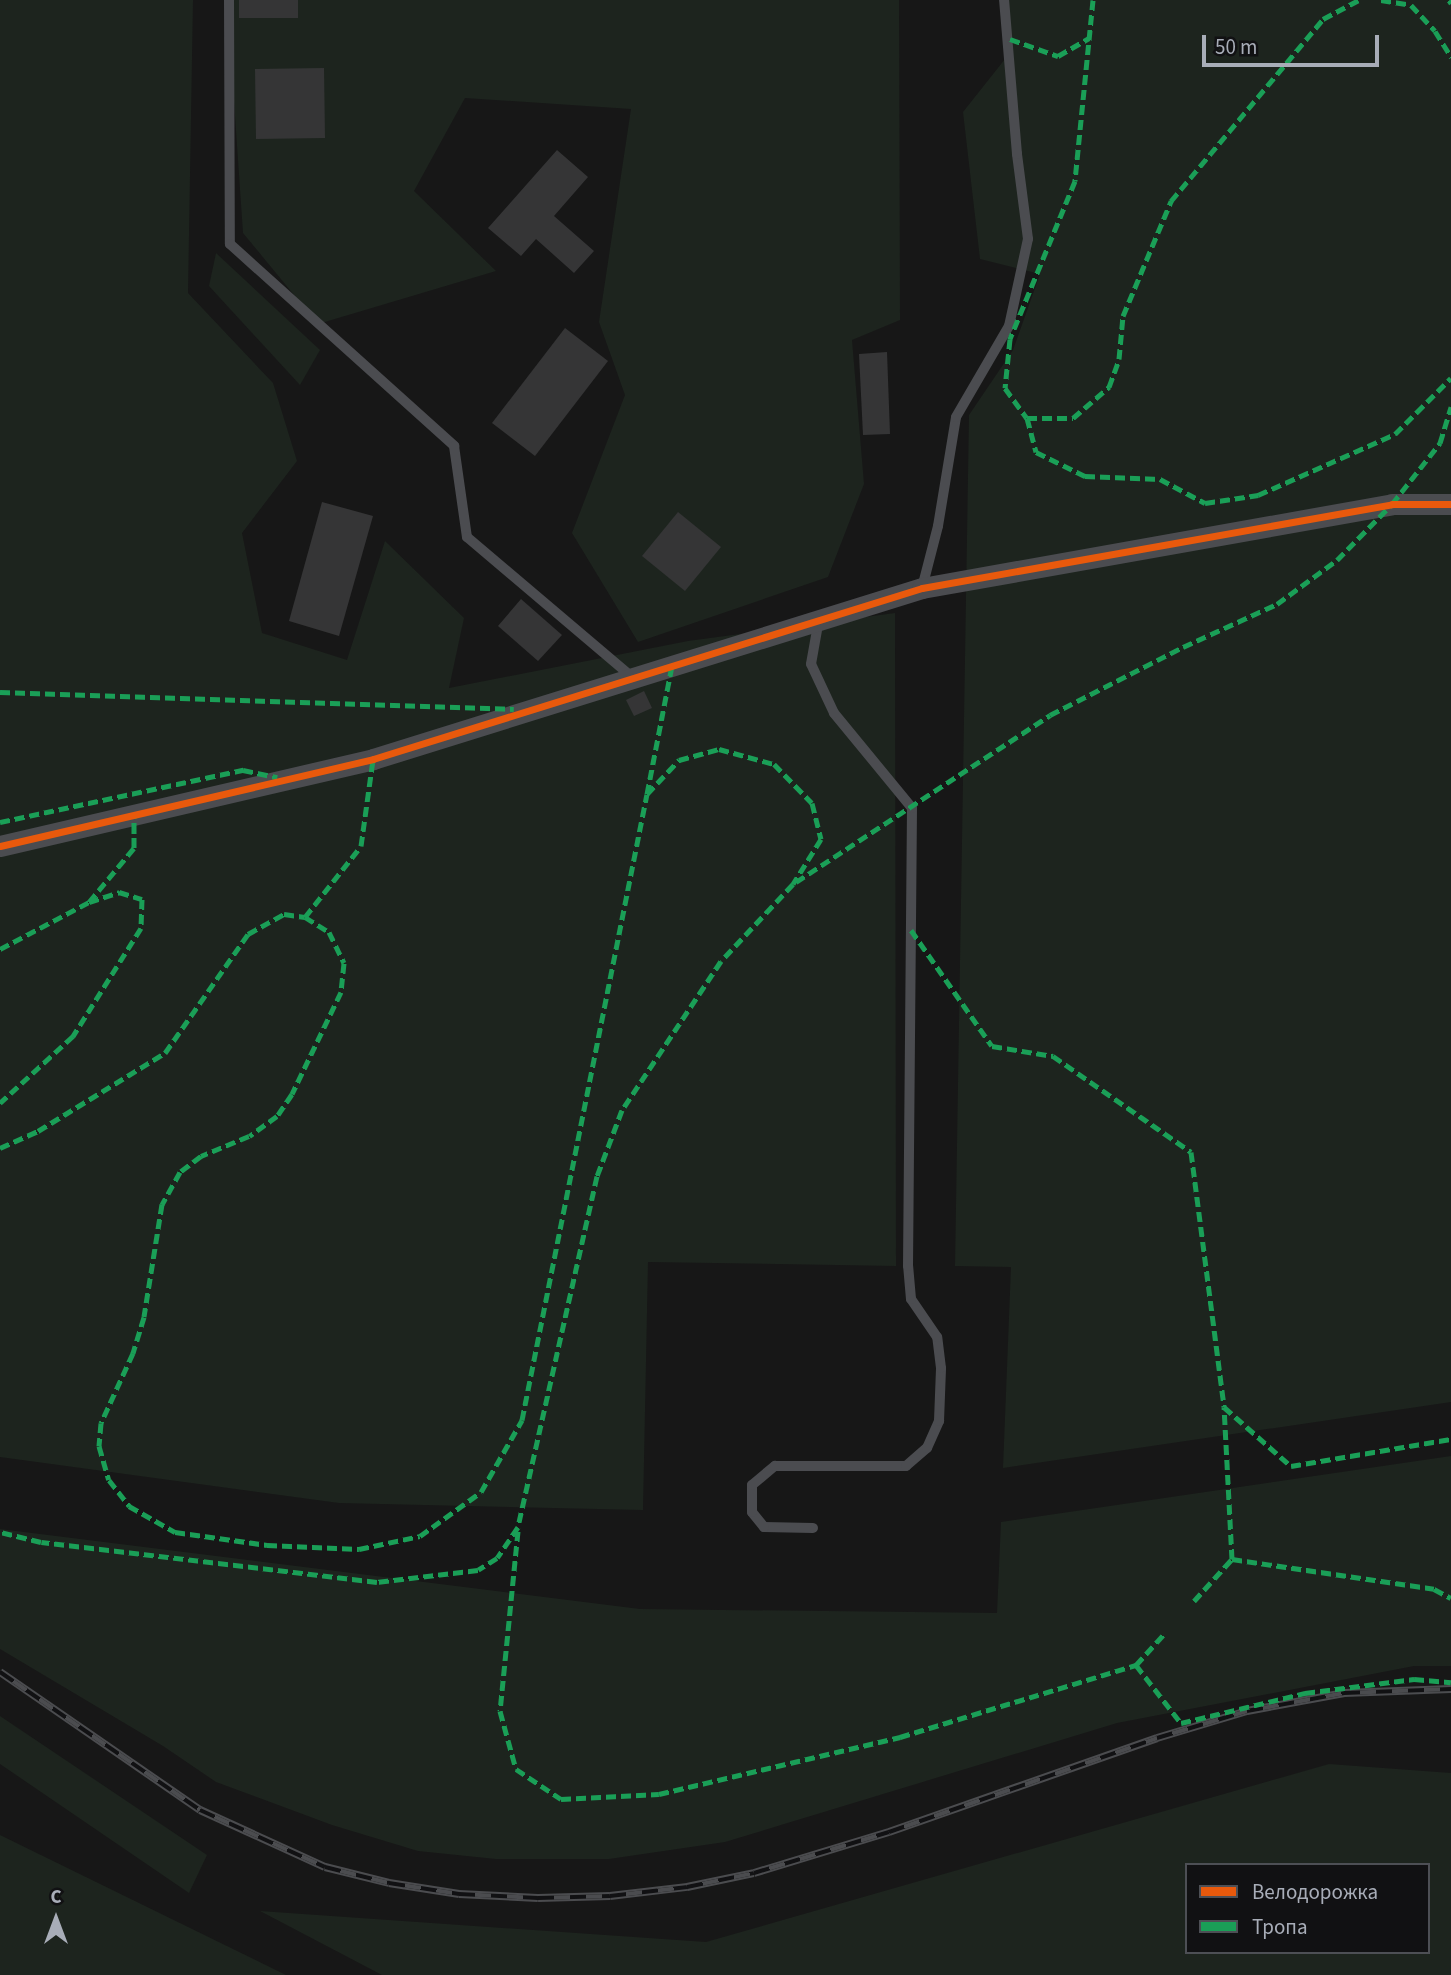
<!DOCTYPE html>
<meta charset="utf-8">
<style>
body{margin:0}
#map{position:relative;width:1451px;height:1975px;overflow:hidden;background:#171717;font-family:"Source Sans 3",sans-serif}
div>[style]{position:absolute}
.green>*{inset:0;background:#1d241e}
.building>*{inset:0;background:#353536}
.service>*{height:10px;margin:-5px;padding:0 5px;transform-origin:5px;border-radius:5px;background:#4b4c50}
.minor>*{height:21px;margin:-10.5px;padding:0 10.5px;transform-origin:10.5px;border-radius:10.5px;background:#4b4c50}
.rail>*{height:8px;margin-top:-4px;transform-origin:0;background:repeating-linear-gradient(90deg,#111113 0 16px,#4b4c4f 0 32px);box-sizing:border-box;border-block:2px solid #4b4c4f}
.quiet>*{height:5px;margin-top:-2.5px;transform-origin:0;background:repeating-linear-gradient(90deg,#1a9f57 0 10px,transparent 0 15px)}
.cycleway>*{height:7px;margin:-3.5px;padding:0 3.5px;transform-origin:3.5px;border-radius:3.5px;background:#e8590c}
span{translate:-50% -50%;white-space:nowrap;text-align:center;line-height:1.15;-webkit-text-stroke:5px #111113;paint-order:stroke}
.legend{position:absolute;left:1185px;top:1863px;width:245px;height:91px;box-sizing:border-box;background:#111113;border:2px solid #4d4f55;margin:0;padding:9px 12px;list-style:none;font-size:21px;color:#a8adb8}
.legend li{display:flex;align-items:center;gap:14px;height:35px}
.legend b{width:35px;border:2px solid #4d4f55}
.north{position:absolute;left:21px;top:1884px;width:70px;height:70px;-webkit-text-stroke:5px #111113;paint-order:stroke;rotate:0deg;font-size:19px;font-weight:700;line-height:28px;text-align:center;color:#a8adb8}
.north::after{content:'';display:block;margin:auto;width:24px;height:32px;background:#a8adb8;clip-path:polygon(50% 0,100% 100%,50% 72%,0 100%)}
.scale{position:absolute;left:1202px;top:35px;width:177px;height:32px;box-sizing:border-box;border:4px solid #a8adb8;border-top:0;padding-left:9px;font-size:21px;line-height:24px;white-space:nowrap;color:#a8adb8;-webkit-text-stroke:5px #111113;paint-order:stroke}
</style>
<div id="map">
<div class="green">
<i style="clip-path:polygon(0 0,193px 0,188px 293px,273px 383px,297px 461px,242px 533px,262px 633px,347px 660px,385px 541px,464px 618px,449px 688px,688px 641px,895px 613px,896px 1266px,648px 1262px,643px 1510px,339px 1503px,0 1457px)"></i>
<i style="clip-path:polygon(232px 0,899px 0,900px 320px,852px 340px,864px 484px,828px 577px,638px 642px,572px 533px,625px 395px,599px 322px,631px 109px,465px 98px,414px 191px,496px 271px,318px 324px,243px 233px,232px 72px)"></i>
<i style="clip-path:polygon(1005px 0,1451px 0,1451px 1402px,1003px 1468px,1011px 1267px,955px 1266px,969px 415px,1013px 350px,1040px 274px,980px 259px,963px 112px,1005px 59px)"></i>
<i style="clip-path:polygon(216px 253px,320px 350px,300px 385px,209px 286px)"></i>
<i style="clip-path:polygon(1451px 1456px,1451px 1666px,1414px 1666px,1117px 1723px,725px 1842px,609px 1859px,496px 1859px,418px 1851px,332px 1825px,216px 1782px,163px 1746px,0 1649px,0 1529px,640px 1609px,997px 1613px,1001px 1522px)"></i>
<i style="clip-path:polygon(0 1716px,207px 1855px,189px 1893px,0 1764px)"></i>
<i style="clip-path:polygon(evenodd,1329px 1764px,1451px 1773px,1451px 1975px,382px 1975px,260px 1911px,706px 1942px,1329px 1764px,1187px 1865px,1428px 1865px,1428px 1952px,1187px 1952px,1187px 1865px)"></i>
<i style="clip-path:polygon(0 1835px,286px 1975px,0 1975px)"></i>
</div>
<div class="building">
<i style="clip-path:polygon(239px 0,298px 0,298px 18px,239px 18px)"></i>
<i style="clip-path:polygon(324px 68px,325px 138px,256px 139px,255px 69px)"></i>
<i style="clip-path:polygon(557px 150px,588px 177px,554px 216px,594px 251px,574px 273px,536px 239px,521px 256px,488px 228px)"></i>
<i style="clip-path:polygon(565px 328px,608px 361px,535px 456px,492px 423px)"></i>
<i style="clip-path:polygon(887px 352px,890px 434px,863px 435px,859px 354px)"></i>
<i style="clip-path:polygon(322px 502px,373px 516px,339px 636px,289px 621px)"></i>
<i style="clip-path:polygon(678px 512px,721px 547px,685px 591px,642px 556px)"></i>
<i style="clip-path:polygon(521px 599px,562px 635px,538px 661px,498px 626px)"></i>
<i style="clip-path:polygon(644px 691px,652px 708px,634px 716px,626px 700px)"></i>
</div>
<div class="service">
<i style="left:229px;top:0;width:244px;rotate:89.8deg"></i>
<i style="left:230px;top:244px;width:302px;rotate:42deg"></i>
<i style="left:454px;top:446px;width:92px;rotate:81.9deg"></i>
<i style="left:467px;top:537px;width:218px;rotate:40.3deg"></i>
<i style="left:922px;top:588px;width:64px;rotate:-75.5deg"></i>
<i style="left:938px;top:526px;width:110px;rotate:-80.6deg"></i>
<i style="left:956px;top:417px;width:105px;rotate:-59.8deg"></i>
<i style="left:1009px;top:326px;width:89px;rotate:-77.7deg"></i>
<i style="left:1028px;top:239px;width:86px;rotate:-97.4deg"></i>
<i style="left:1017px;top:154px;width:155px;rotate:-94.8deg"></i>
<i style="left:813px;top:1528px;width:49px;rotate:-178.8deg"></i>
<i style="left:764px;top:1527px;width:19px;rotate:-129deg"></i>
<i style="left:752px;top:1512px;width:27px;rotate:-90deg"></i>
<i style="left:752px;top:1485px;width:30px;rotate:-40deg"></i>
<i style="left:775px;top:1466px;width:131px"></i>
<i style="left:906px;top:1466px;width:28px;rotate:-41deg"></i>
<i style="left:927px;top:1448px;width:30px;rotate:-66deg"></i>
<i style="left:939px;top:1421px;width:53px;rotate:-87.8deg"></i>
<i style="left:941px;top:1368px;width:31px;rotate:-97deg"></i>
<i style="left:937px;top:1337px;width:46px;rotate:-124.4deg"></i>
<i style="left:911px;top:1299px;width:33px;rotate:-95deg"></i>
<i style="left:908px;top:1266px;width:458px;rotate:-89.5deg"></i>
<i style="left:912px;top:808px;width:123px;rotate:-129.4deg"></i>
<i style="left:834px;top:713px;width:54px;rotate:-115.1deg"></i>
<i style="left:811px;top:664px;width:46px;rotate:-79.9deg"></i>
</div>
<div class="minor">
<i style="left:0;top:846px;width:383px;rotate:-13.1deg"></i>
<i style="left:373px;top:759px;width:575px;rotate:-17.3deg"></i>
<i style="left:922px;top:588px;width:477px;rotate:-10.1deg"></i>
<i style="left:1392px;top:504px;width:59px"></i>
</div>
<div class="rail">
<i style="left:0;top:1672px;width:243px;rotate:34.6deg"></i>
<i style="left:200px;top:1810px;width:137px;rotate:24.5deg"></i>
<i style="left:325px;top:1867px;width:66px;rotate:14deg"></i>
<i style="left:389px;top:1883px;width:71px;rotate:8.9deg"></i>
<i style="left:459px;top:1894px;width:79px;rotate:2.9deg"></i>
<i style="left:538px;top:1898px;width:72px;rotate:-1.6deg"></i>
<i style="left:610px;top:1896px;width:78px;rotate:-6.7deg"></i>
<i style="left:687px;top:1887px;width:68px;rotate:-11.8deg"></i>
<i style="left:754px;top:1873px;width:141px;rotate:-16.9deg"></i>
<i style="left:889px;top:1832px;width:284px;rotate:-19.3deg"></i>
<i style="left:1157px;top:1738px;width:94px;rotate:-16.7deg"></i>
<i style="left:1247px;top:1711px;width:99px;rotate:-10.5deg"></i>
<i style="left:1344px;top:1693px;width:107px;rotate:-2.1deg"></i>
</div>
<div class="quiet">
<i style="left:1093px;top:0;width:182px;rotate:95.7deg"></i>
<i style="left:1075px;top:181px;width:171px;rotate:112.4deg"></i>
<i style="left:1010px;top:339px;width:49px;rotate:95.8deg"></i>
<i style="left:1005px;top:388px;width:37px;rotate:54deg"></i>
<i style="left:1027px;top:418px;width:46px"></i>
<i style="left:1073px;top:418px;width:48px;rotate:-40.7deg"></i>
<i style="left:1109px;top:387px;width:30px;rotate:-70deg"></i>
<i style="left:1119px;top:359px;width:43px;rotate:-84.7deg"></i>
<i style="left:1123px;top:316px;width:125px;rotate:-67.3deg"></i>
<i style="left:1171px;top:201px;width:237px;rotate:-50.1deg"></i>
<i style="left:1323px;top:19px;width:40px;rotate:-28deg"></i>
<i style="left:1381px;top:0;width:30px;rotate:9deg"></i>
<i style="left:1411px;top:5px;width:35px;rotate:47deg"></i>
<i style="left:1435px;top:31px;width:31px;rotate:58deg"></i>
<i style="left:1449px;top:0;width:4px;rotate:56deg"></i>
<i style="left:1010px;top:39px;width:51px;rotate:19.5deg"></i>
<i style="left:1058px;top:56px;width:36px;rotate:-30deg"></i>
<i style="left:1027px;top:418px;width:35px;rotate:75deg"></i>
<i style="left:1036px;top:452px;width:55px;rotate:26.1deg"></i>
<i style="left:1085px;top:476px;width:75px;rotate:2.3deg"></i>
<i style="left:1160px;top:479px;width:51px;rotate:28.1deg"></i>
<i style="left:1205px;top:503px;width:54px;rotate:-8.6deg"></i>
<i style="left:1258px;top:495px;width:150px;rotate:-24deg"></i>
<i style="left:1395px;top:434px;width:79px;rotate:-45deg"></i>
<i style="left:0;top:692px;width:514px;rotate:1.89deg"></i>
<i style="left:647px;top:794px;width:131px;rotate:-79deg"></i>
<i style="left:0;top:822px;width:249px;rotate:-12.1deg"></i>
<i style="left:243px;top:770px;width:35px;rotate:12deg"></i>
<i style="left:796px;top:882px;width:304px;rotate:-33.3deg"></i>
<i style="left:1050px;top:715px;width:149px;rotate:-27.1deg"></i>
<i style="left:1183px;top:647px;width:103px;rotate:-24.6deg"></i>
<i style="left:1277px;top:604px;width:74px;rotate:-36.3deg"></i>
<i style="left:1337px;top:560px;width:78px;rotate:-45.5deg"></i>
<i style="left:1392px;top:504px;width:78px;rotate:-51.8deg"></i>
<i style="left:1440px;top:443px;width:38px;rotate:-73deg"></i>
<i style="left:89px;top:902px;width:70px;rotate:-50.2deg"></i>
<i style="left:134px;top:848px;width:33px;rotate:-90deg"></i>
<i style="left:305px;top:917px;width:90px;rotate:-51.7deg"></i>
<i style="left:361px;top:846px;width:88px;rotate:-82.1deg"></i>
<i style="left:911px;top:930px;width:141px;rotate:55.1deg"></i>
<i style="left:992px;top:1046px;width:62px;rotate:9.3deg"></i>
<i style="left:1053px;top:1056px;width:168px;rotate:34.8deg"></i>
<i style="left:1191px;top:1152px;width:257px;rotate:82.6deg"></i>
<i style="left:1224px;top:1407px;width:89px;rotate:41.4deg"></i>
<i style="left:1291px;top:1466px;width:162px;rotate:-9.6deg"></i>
<i style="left:0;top:949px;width:101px;rotate:-27.8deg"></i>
<i style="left:89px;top:902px;width:32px;rotate:-18deg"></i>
<i style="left:119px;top:892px;width:24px;rotate:17deg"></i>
<i style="left:142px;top:899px;width:29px;rotate:92deg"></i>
<i style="left:141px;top:928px;width:128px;rotate:122.2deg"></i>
<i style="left:73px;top:1036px;width:99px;rotate:137.5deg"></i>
<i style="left:0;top:1148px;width:42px;rotate:-24.1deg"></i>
<i style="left:38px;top:1131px;width:149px;rotate:-31.6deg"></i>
<i style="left:165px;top:1053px;width:145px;rotate:-55.1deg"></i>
<i style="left:248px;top:934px;width:41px;rotate:-29.1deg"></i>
<i style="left:284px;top:914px;width:21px;rotate:8deg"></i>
<i style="left:305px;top:917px;width:28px;rotate:32deg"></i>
<i style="left:329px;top:932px;width:34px;rotate:64deg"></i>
<i style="left:344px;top:963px;width:29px;rotate:96deg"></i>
<i style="left:341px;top:992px;width:113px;rotate:115.7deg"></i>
<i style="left:292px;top:1094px;width:27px;rotate:124deg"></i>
<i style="left:277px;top:1116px;width:34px;rotate:144deg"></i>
<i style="left:249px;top:1136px;width:52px;rotate:157.4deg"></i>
<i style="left:201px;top:1156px;width:26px;rotate:143deg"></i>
<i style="left:180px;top:1172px;width:37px;rotate:119deg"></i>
<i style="left:162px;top:1204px;width:114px;rotate:99.1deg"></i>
<i style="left:144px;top:1317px;width:38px;rotate:107deg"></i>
<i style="left:133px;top:1353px;width:77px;rotate:114.6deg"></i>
<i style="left:101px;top:1423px;width:23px;rotate:95deg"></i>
<i style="left:99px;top:1446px;width:35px;rotate:74deg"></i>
<i style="left:109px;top:1480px;width:33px;rotate:52deg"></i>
<i style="left:129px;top:1506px;width:53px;rotate:29.5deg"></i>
<i style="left:175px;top:1532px;width:93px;rotate:8deg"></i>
<i style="left:267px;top:1545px;width:92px;rotate:2.5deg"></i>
<i style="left:359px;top:1549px;width:62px;rotate:-12deg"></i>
<i style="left:420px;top:1536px;width:75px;rotate:-35.8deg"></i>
<i style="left:481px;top:1492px;width:83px;rotate:-60.3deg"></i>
<i style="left:522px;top:1420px;width:638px;rotate:-78.71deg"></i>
<i style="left:647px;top:794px;width:47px;rotate:-46.7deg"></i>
<i style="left:679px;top:760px;width:41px;rotate:-15.4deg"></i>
<i style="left:719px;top:749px;width:57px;rotate:15.3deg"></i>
<i style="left:774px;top:764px;width:54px;rotate:45.7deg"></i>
<i style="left:812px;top:803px;width:37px;rotate:76deg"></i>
<i style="left:821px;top:839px;width:53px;rotate:121.9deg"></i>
<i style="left:793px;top:884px;width:105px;rotate:133.1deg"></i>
<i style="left:721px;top:961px;width:179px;rotate:123.6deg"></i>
<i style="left:622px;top:1110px;width:71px;rotate:110.7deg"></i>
<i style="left:597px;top:1176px;width:360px;rotate:102.7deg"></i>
<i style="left:518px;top:1527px;width:37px;rotate:124deg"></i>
<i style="left:497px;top:1558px;width:22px;rotate:148deg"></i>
<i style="left:478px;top:1570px;width:102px;rotate:173.2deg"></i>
<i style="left:377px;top:1582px;width:338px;rotate:-173.2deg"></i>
<i style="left:41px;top:1542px;width:42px;rotate:-166.3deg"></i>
<i style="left:518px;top:1531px;width:181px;rotate:95.7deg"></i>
<i style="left:500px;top:1711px;width:60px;rotate:74.6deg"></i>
<i style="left:516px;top:1769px;width:54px;rotate:33.7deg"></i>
<i style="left:561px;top:1799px;width:98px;rotate:-2.9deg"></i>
<i style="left:659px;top:1794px;width:248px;rotate:-13.3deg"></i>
<i style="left:900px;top:1737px;width:247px;rotate:-17deg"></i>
<i style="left:1136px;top:1665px;width:43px;rotate:-47.8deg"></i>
<i style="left:1232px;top:1559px;width:204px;rotate:8.4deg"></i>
<i style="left:1434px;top:1589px;width:19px;rotate:28deg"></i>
<i style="left:1194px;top:1601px;width:57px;rotate:-47.9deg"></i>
<i style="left:1232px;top:1559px;width:152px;rotate:-93deg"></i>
<i style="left:1136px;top:1665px;width:73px;rotate:52.2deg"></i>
<i style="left:1181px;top:1723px;width:128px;rotate:-13.6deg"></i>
<i style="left:1305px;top:1693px;width:110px;rotate:-7.3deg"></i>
<i style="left:1414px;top:1679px;width:37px;rotate:5deg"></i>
</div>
<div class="cycleway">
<i style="left:0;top:846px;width:383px;rotate:-13.1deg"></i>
<i style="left:373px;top:759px;width:575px;rotate:-17.3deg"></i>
<i style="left:922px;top:588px;width:477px;rotate:-10.1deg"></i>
<i style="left:1392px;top:504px;width:59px"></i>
</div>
<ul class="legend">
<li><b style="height:9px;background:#e8590c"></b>Велодорожка</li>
<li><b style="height:9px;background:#1a9f57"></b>Тропа</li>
</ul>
<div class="north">С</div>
<div class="scale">50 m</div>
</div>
